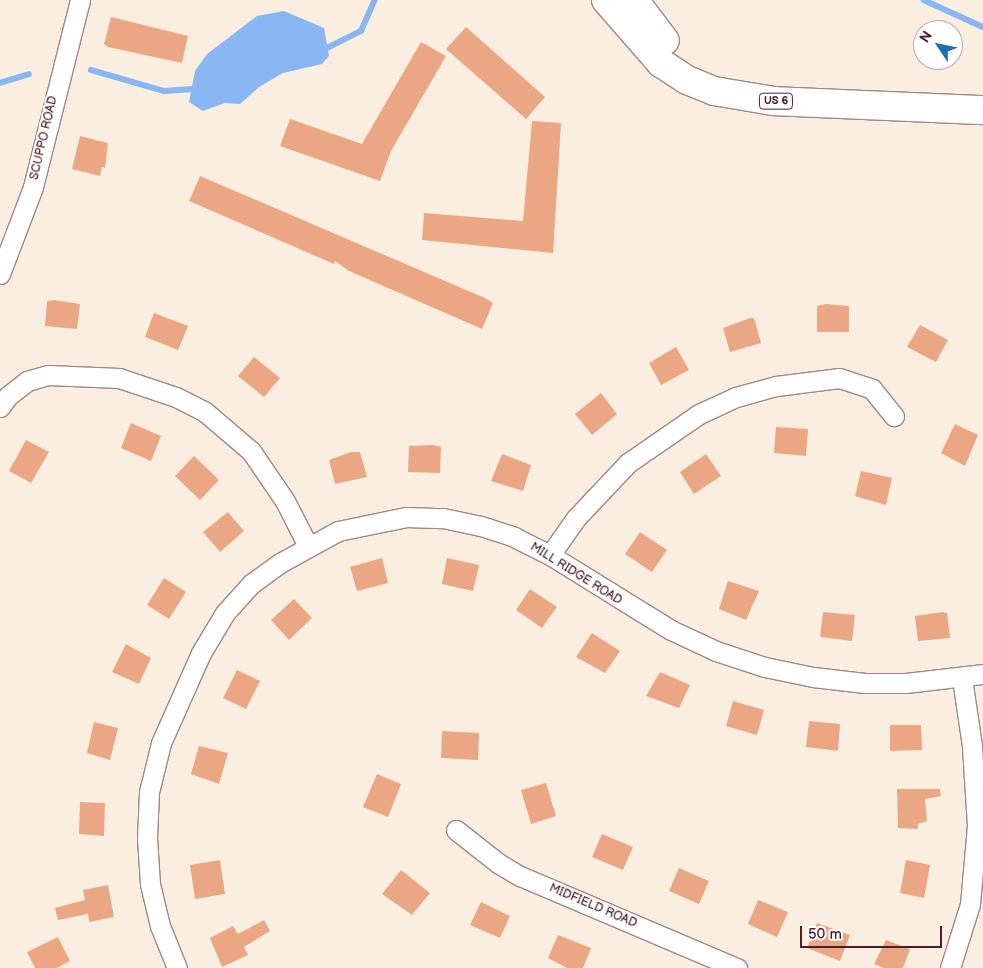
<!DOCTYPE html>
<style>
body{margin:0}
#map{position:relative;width:983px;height:968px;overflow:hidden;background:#faeee0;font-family:"Balsamiq Sans",sans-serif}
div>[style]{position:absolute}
.water>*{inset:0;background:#87b6f2}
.stream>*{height:5.5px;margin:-2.75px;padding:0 2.75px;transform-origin:2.75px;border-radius:2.75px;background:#87b6f2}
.building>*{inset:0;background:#eba683}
.roads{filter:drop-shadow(1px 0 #a28686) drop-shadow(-1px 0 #a28686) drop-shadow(0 1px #a28686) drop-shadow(0 -1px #a28686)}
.minor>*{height:19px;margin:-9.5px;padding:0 9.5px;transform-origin:9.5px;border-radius:9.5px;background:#fff}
.highway>*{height:28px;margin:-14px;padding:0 14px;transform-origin:14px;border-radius:14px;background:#fff}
span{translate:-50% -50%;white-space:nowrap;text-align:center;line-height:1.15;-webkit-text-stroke:4px #fff;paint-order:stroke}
.shield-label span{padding:1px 4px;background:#fff;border:1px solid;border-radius:4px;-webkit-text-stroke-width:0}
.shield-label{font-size:11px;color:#4a1f2b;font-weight:700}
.street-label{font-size:12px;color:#4a1f2b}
.north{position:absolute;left:913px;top:20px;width:50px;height:50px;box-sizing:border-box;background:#fff;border:1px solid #b7a5aa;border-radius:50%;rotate:304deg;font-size:14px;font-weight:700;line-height:20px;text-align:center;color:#4a1f2b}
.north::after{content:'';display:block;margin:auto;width:18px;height:22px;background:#1f6fb2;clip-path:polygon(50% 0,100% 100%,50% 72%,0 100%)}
.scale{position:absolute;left:800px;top:926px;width:142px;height:22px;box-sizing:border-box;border:2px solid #4a1f2b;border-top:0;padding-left:6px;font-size:15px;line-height:18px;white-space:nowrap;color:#4a1f2b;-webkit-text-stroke:4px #fff;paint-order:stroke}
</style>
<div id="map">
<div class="water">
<i style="clip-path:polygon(284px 11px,324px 28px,329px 56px,322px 64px,283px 73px,259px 87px,240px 104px,225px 103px,203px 111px,189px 102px,195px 71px,207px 54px,257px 16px)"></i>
</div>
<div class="stream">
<i style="left:924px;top:0;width:65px;rotate:24.6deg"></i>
<i style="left:321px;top:51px;width:45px;rotate:-26.6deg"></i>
<i style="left:361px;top:31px;width:34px;rotate:-66deg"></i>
<i style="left:91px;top:70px;width:76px;rotate:16deg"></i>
<i style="left:164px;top:91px;width:32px;rotate:-4deg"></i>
<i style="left:0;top:83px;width:30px;rotate:-17deg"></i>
</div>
<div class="building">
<i style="clip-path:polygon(111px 17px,188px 36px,182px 63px,108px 47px,104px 44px)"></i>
<i style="clip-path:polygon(466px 27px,545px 97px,526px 119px,446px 49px)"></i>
<i style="clip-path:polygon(421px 42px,446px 56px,391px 151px,380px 181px,280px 146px,290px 119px,362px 144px)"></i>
<i style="clip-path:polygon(532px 121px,561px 123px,553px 253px,422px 240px,424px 213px,523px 221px)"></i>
<i style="clip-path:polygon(80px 136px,108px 143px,105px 168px,102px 167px,100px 176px,72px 169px)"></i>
<i style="clip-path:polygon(200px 176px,485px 298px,493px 303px,482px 329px,349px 271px,335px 261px,334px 264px,189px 201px)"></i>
<i style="clip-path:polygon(54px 300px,80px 304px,77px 329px,45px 326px,47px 301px)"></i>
<i style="clip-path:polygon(826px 304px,849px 306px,849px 332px,817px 332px,817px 306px)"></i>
<i style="clip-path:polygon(154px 313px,188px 326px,178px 350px,145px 337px)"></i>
<i style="clip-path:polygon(750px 318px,754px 318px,761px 343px,730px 352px,723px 328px)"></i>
<i style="clip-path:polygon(920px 325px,948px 340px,936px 362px,907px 347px)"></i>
<i style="clip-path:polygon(676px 347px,689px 370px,661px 385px,649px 363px)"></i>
<i style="clip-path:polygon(254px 357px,280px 378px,264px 397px,238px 376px)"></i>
<i style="clip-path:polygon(601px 393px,617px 414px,592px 435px,575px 414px)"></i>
<i style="clip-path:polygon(131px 423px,161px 436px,151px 461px,121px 448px)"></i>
<i style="clip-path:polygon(955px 424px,978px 435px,965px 466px,941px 453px)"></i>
<i style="clip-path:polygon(776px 427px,808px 429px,806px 456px,774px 453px)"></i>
<i style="clip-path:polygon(26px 440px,49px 452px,31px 483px,9px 471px)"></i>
<i style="clip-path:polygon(433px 445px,441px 447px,440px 473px,408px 472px,409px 446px)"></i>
<i style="clip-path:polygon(351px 452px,360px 452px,367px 477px,335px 484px,329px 460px)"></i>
<i style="clip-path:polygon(502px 454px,531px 465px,523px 491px,491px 481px)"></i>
<i style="clip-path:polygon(706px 454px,721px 476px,694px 494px,680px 472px)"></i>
<i style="clip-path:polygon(194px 456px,219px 480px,200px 500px,175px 476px)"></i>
<i style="clip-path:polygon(861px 471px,892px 478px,886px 505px,855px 496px)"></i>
<i style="clip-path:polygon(228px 512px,244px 531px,220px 552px,203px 532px)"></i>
<i style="clip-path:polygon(640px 532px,667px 550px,652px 572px,625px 554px)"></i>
<i style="clip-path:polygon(382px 558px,388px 583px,357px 591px,350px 567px)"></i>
<i style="clip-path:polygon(447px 558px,479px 565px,473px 591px,442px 584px)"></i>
<i style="clip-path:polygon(164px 578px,186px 592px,169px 619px,147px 605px)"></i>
<i style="clip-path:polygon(728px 581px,759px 591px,746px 620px,719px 609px)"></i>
<i style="clip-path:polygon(530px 589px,557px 607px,542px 628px,516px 610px)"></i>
<i style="clip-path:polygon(294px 599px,312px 618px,289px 640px,271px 620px)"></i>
<i style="clip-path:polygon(823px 612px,855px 615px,852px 641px,820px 637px)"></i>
<i style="clip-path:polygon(942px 612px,947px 613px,950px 638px,918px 641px,915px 616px)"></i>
<i style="clip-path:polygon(592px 633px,620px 651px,605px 673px,576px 657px)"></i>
<i style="clip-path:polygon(126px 644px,151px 658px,139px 684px,112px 672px)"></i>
<i style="clip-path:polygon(237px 670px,260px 681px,246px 709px,223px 698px)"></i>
<i style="clip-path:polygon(660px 672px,690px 685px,679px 708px,646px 696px)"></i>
<i style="clip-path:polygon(733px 701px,764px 710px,757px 735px,726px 726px)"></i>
<i style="clip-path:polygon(809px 721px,840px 724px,838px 751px,806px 747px)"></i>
<i style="clip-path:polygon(94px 722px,118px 728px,110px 760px,87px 753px)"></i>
<i style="clip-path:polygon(890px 725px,921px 725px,922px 750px,890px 751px)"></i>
<i style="clip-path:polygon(442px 731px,479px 733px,478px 760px,441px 758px)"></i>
<i style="clip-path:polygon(199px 746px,228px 753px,219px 784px,191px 774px)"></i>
<i style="clip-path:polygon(377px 774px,401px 784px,388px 817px,363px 807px)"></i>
<i style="clip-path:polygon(546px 783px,556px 816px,531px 824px,521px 790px)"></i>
<i style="clip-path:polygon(897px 789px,940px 789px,941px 796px,925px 799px,927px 821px,918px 824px,918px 829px,898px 828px)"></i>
<i style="clip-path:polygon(80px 802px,105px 803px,104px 836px,79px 834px)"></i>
<i style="clip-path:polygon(602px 834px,633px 847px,623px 870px,592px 857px)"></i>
<i style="clip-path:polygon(220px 860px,225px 894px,195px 899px,190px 865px)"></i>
<i style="clip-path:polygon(906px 860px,930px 865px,924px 898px,900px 893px)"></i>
<i style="clip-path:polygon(679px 868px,709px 881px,699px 904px,669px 891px)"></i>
<i style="clip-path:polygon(401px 870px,430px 893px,412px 915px,382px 894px)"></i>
<i style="clip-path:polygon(108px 885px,114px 917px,89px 922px,88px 914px,58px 920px,55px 908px,85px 900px,83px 890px)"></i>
<i style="clip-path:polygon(758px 900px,788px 912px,777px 937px,748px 924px)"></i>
<i style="clip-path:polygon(481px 902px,510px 916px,500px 938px,470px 925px)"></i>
<i style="clip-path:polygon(264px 920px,270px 931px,244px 947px,248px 955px,222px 967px,210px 938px,233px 926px,238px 934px)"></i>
<i style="clip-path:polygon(817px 923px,850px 935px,840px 961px,807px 948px)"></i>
<i style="clip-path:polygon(558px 935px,591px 948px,583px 968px,567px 968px,548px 958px)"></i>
<i style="clip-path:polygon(58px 937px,70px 961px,57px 968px,35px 968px,27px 952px)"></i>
<i style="clip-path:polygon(886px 940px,910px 949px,903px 968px,884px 968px,874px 964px)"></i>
</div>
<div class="roads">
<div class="minor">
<i style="left:0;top:274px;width:93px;rotate:-69.2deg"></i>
<i style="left:33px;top:187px;width:193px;rotate:-75.9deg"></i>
<i style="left:0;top:407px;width:14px;rotate:-54deg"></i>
<i style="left:8px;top:396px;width:24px;rotate:-38deg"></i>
<i style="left:27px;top:381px;width:22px;rotate:-16deg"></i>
<i style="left:48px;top:375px;width:71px;rotate:2.4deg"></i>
<i style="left:119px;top:378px;width:60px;rotate:18.4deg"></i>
<i style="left:176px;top:397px;width:31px;rotate:27deg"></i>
<i style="left:204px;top:411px;width:62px;rotate:40.4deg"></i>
<i style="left:251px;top:451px;width:60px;rotate:55.8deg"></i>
<i style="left:285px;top:501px;width:51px;rotate:62.9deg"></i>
<i style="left:550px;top:555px;width:45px;rotate:-54.9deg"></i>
<i style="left:576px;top:518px;width:76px;rotate:-46.6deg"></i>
<i style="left:628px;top:463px;width:86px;rotate:-34.6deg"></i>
<i style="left:699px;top:414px;width:41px;rotate:-24.7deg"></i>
<i style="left:736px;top:397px;width:41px;rotate:-15.4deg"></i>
<i style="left:776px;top:386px;width:64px;rotate:-7.2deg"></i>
<i style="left:839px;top:378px;width:35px;rotate:18deg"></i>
<i style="left:872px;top:389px;width:35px;rotate:51deg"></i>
<i style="left:456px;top:830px;width:53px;rotate:38.2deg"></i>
<i style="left:498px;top:863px;width:26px;rotate:31deg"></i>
<i style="left:520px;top:876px;width:236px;rotate:23deg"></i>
<i style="left:177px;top:968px;width:45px;rotate:-112deg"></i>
<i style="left:160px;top:926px;width:43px;rotate:-103.4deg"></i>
<i style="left:150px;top:884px;width:46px;rotate:-93.7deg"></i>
<i style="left:147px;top:838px;width:46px;rotate:-87.5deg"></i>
<i style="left:149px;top:792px;width:50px;rotate:-76.2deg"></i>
<i style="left:161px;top:743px;width:98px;rotate:-66deg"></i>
<i style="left:201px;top:653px;width:47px;rotate:-59deg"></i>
<i style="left:225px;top:613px;width:39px;rotate:-48deg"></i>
<i style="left:251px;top:584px;width:36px;rotate:-36deg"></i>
<i style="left:280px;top:563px;width:66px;rotate:-28.9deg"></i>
<i style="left:338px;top:531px;width:69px;rotate:-11.6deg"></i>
<i style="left:406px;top:517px;width:37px;rotate:2deg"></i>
<i style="left:443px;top:518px;width:39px;rotate:12deg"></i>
<i style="left:481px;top:526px;width:35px;rotate:18deg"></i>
<i style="left:514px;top:537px;width:40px;rotate:26.6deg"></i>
<i style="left:550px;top:555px;width:142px;rotate:31.8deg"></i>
<i style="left:671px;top:630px;width:50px;rotate:25deg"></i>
<i style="left:716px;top:651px;width:52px;rotate:18.1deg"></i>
<i style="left:765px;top:667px;width:49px;rotate:11.8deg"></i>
<i style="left:813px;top:677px;width:52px;rotate:6.6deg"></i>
<i style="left:865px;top:683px;width:41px"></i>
<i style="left:906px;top:683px;width:78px;rotate:-6.7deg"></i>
<i style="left:950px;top:968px;width:67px;rotate:-72.6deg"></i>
<i style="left:970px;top:904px;width:78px;rotate:-84.9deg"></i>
<i style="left:977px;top:826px;width:80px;rotate:-93.6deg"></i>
<i style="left:972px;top:746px;width:69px;rotate:-98.4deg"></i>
</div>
<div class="highway">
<i style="left:606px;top:0;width:84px;rotate:48.9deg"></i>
<i style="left:661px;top:63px;width:31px;rotate:33deg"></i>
<i style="left:687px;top:80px;width:29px;rotate:22deg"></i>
<i style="left:714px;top:91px;width:61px;rotate:9.5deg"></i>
<i style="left:774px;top:101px;width:209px;rotate:2.5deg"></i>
<i style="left:634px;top:0;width:51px;rotate:52.9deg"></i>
</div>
</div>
<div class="shield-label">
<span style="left:776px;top:101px">US 6</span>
</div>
<div class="street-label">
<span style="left:44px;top:138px;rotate:-77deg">SCUPPO ROAD</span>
<span style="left:576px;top:574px;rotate:32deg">MILL RIDGE ROAD</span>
<span style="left:593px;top:906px;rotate:23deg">MIDFIELD ROAD</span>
</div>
<div class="north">N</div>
<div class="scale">50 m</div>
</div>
